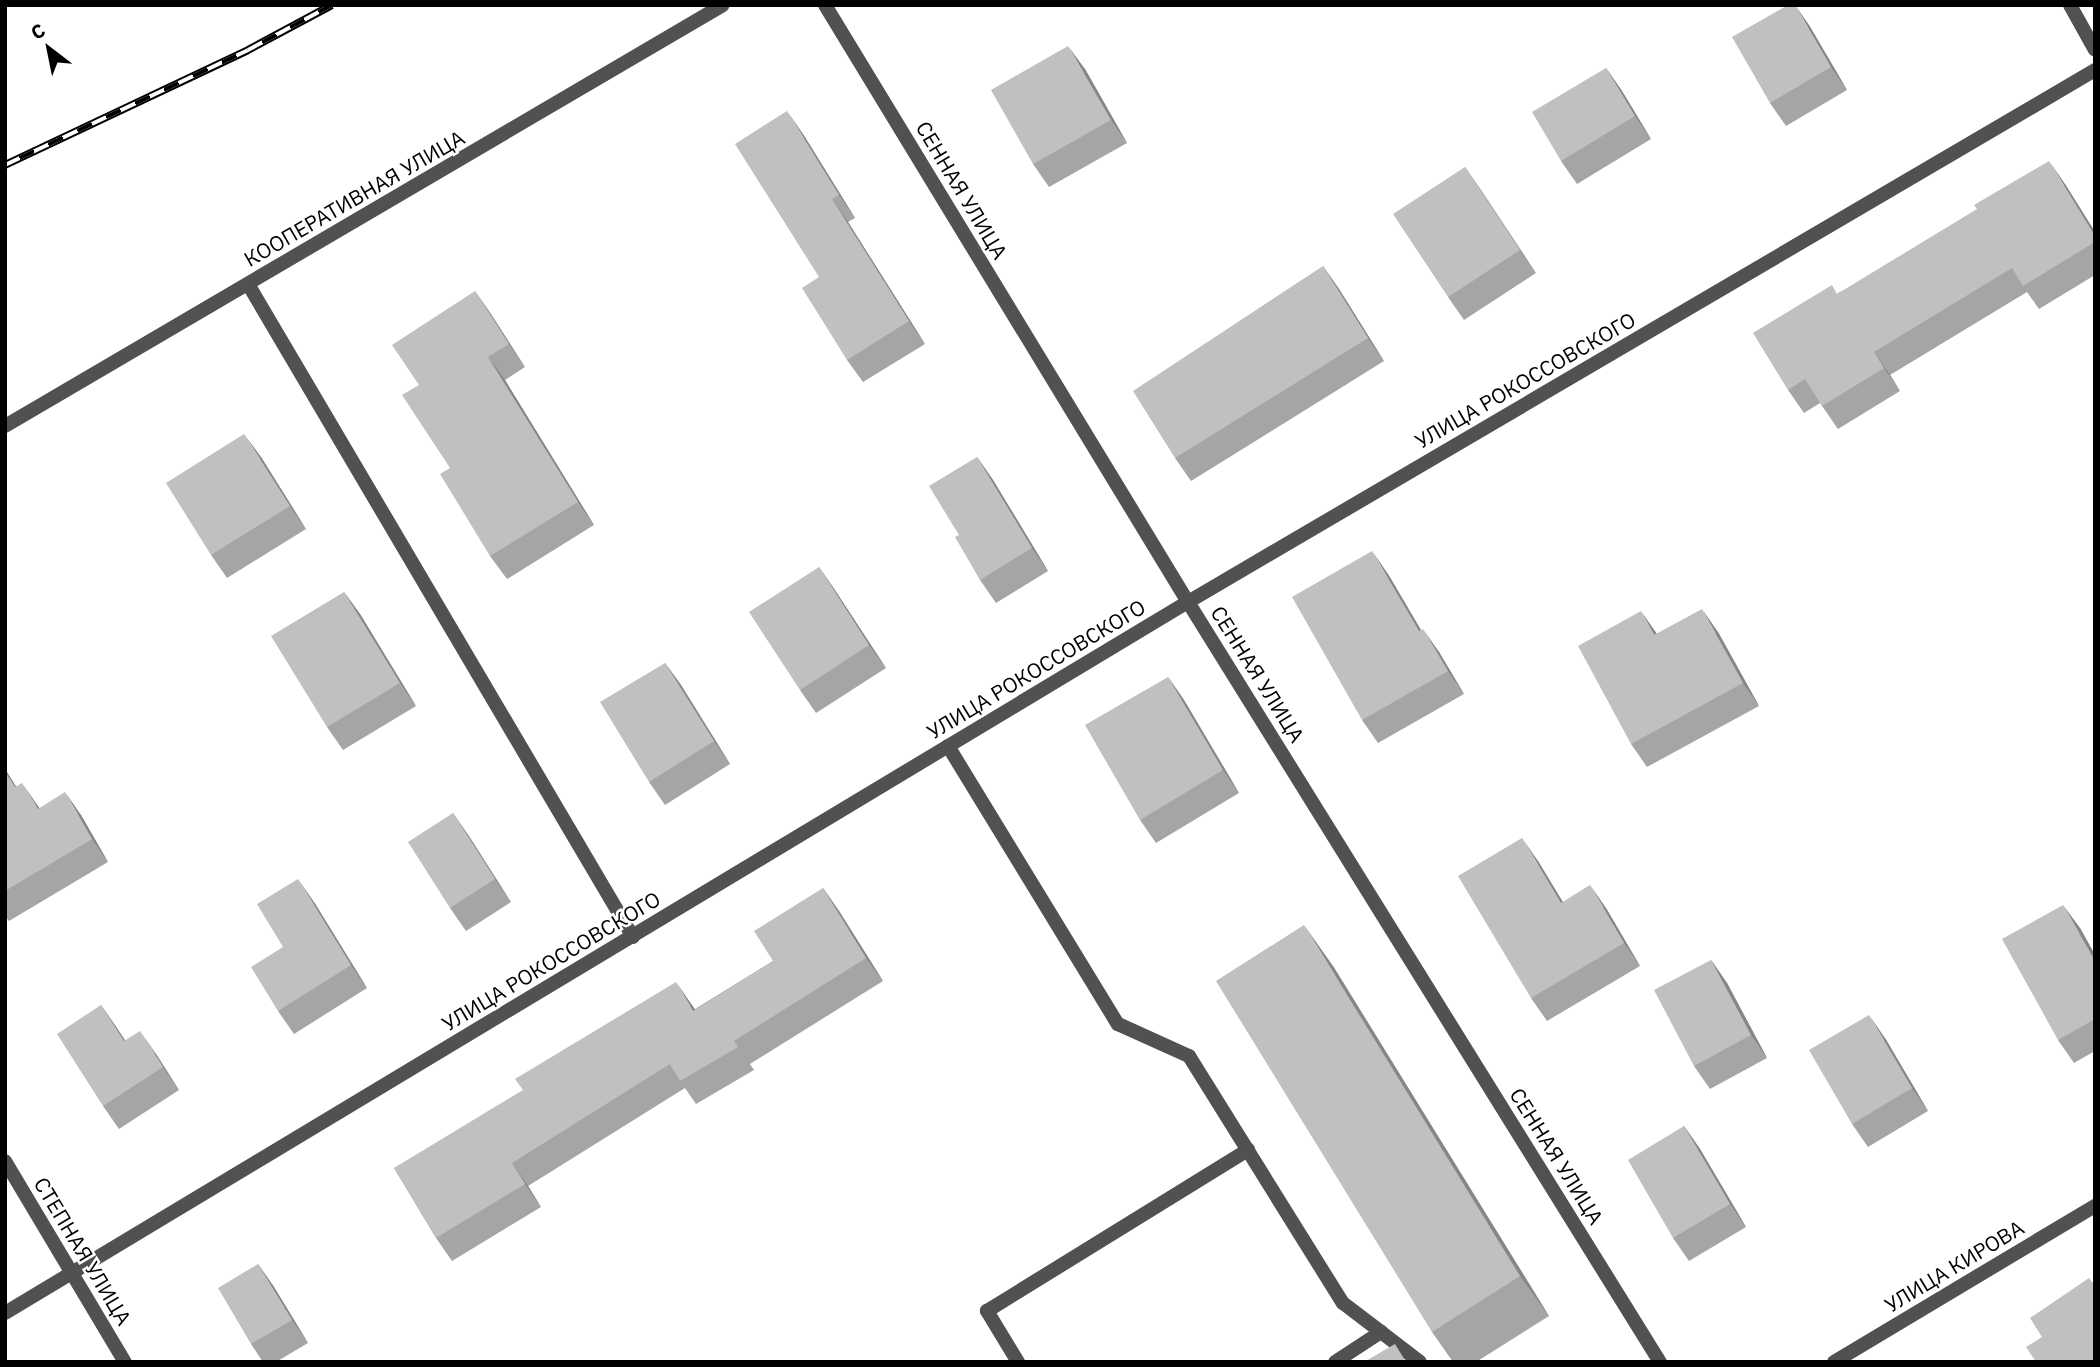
<!DOCTYPE html>
<meta charset="utf-8">
<style>
body{margin:0}
#map{position:relative;width:2100px;height:1367px;overflow:hidden;background:#fff;font-family:"IBM Plex Sans",sans-serif}
div>[style]{position:absolute}
.lane>*{height:14px;margin:-7px;padding:0 7px;transform-origin:7px;border-radius:7px;background:#515151}
.street>*{height:14px;margin:-7px;padding:0 7px;transform-origin:7px;border-radius:7px;background:#515151}
.rail>*{height:8px;margin-top:-4px;transform-origin:0;background:repeating-linear-gradient(90deg,#fff 0 16px,#000 0 32px);box-sizing:border-box;border-block:2px solid #000}
.wall>*{inset:0;background:#a5a5a5}
.shaded-wall>*{inset:0;background:#868686}
.building>*{inset:0;background:#c0c0c0}
span{translate:-50% -50%;white-space:nowrap;text-align:center;line-height:1.15;-webkit-text-stroke:5px #fff;paint-order:stroke}
.street-label{font-size:21px;color:#000}
.frame{position:absolute;inset:0;border:7px solid #000;pointer-events:none}
.north{position:absolute;left:14px;top:14px;width:70px;height:70px;-webkit-text-stroke:5px #fff;paint-order:stroke;rotate:328deg;font-size:19px;font-weight:700;line-height:28px;text-align:center;color:#000}
.north::after{content:'';display:block;margin:auto;width:24px;height:32px;background:#000;clip-path:polygon(50% 0,100% 100%,50% 72%,0 100%)}
</style>
<div id="map">
<div class="lane">
<i style="left:948px;top:746px;width:326px;rotate:58.6deg"></i>
<i style="left:1118px;top:1024px;width:78px;rotate:24.3deg"></i>
<i style="left:1189px;top:1056px;width:291px;rotate:58.1deg"></i>
<i style="left:1343px;top:1303px;width:48px;rotate:37.3deg"></i>
<i style="left:1018px;top:1362px;width:60px;rotate:-121.3deg"></i>
<i style="left:987px;top:1311px;width:307px;rotate:-31.7deg"></i>
<i style="left:1335px;top:1362px;width:55px;rotate:-33.1deg"></i>
<i style="left:1381px;top:1332px;width:49px;rotate:37.6deg"></i>
</div>
<div class="street">
<i style="left:825px;top:5px;width:699px;rotate:58.7deg"></i>
<i style="left:1188px;top:602px;width:895px;rotate:58.16deg"></i>
<i style="left:2070px;top:5px;width:51px;rotate:60.9deg"></i>
<i style="left:248px;top:284px;width:758px;rotate:59.48deg"></i>
<i style="left:5px;top:426px;width:832px;rotate:-30.39deg"></i>
<i style="left:5px;top:1161px;width:234px;rotate:59.2deg"></i>
<i style="left:5px;top:1313px;width:1380px;rotate:-31.01deg"></i>
<i style="left:1188px;top:602px;width:1052px;rotate:-30.39deg"></i>
<i style="left:1834px;top:1362px;width:304px;rotate:-30.9deg"></i>
</div>
<div class="rail">
<i style="left:5px;top:165px;width:269px;rotate:-25.3deg"></i>
<i style="left:248px;top:50px;width:95px;rotate:-28.2deg"></i>
</div>
<div class="wall">
<i style="clip-path:polygon(1809px 25px,1847px 90px,1786px 126px,1770px 103px)"></i>
<i style="clip-path:polygon(1606px 68px,1622px 91px,1651px 139px,1577px 184px,1561px 161px)"></i>
<i style="clip-path:polygon(1085px 69px,1127px 143px,1049px 187px,1033px 164px)"></i>
<i style="clip-path:polygon(803px 134px,855px 218px,848px 222px,925px 344px,863px 382px,847px 360px,819px 277px)"></i>
<i style="clip-path:polygon(1465px 167px,1536px 273px,1464px 320px,1448px 297px)"></i>
<i style="clip-path:polygon(2065px 184px,2095px 232px,2095px 275px,2039px 309px,2027px 292px,1890px 375px,1900px 391px,1838px 429px,1820px 403px,1804px 413px,1788px 390px,1838px 293px)"></i>
<i style="clip-path:polygon(1323px 266px,1339px 289px,1384px 361px,1191px 481px,1175px 458px)"></i>
<i style="clip-path:polygon(475px 291px,525px 367px,505px 380px,594px 525px,507px 579px,490px 556px,419px 385px)"></i>
<i style="clip-path:polygon(261px 457px,306px 529px,227px 578px,211px 555px)"></i>
<i style="clip-path:polygon(977px 457px,993px 480px,1048px 571px,996px 603px,980px 580px,959px 535px)"></i>
<i style="clip-path:polygon(819px 567px,886px 668px,816px 713px,800px 690px)"></i>
<i style="clip-path:polygon(1388px 574px,1421px 630px,1439px 652px,1464px 694px,1378px 743px,1362px 720px)"></i>
<i style="clip-path:polygon(344px 592px,360px 614px,416px 706px,343px 750px,327px 727px)"></i>
<i style="clip-path:polygon(1718px 632px,1759px 706px,1647px 767px,1631px 744px,1657px 634px)"></i>
<i style="clip-path:polygon(665px 663px,681px 685px,730px 764px,665px 805px,649px 782px)"></i>
<i style="clip-path:polygon(1168px 677px,1184px 700px,1239px 793px,1156px 843px,1140px 820px)"></i>
<i style="clip-path:polygon(5px 769px,16px 787px,39px 808px,81px 815px,108px 862px,9px 921px,5px 916px)"></i>
<i style="clip-path:polygon(453px 813px,511px 902px,466px 931px,450px 908px)"></i>
<i style="clip-path:polygon(1538px 861px,1563px 902px,1606px 908px,1640px 966px,1547px 1021px,1531px 998px)"></i>
<i style="clip-path:polygon(823px 888px,839px 911px,883px 981px,750px 1064px,754px 1070px,696px 1104px,685px 1088px,528px 1186px,541px 1207px,452px 1261px,436px 1238px,394px 1168px,692px 1005px,695px 1009px,773px 961px)"></i>
<i style="clip-path:polygon(314px 902px,367px 988px,294px 1034px,278px 1011px,283px 947px)"></i>
<i style="clip-path:polygon(2080px 928px,2095px 955px,2095px 1051px,2074px 1063px,2058px 1040px)"></i>
<i style="clip-path:polygon(1711px 960px,1727px 983px,1767px 1058px,1710px 1089px,1694px 1066px)"></i>
<i style="clip-path:polygon(1333px 966px,1549px 1316px,1476px 1362px,1453px 1362px,1432px 1332px)"></i>
<i style="clip-path:polygon(101px 1005px,125px 1040px,156px 1054px,179px 1090px,119px 1129px,103px 1106px)"></i>
<i style="clip-path:polygon(1885px 1038px,1928px 1111px,1868px 1147px,1852px 1124px)"></i>
<i style="clip-path:polygon(1684px 1126px,1700px 1149px,1746px 1227px,1689px 1261px,1673px 1238px)"></i>
<i style="clip-path:polygon(258px 1264px,274px 1287px,308px 1343px,276px 1362px,263px 1362px,251px 1344px)"></i>
</div>
<div class="shaded-wall">
<i style="clip-path:polygon(1795px 5px,1809px 25px,1847px 90px,1831px 67px)"></i>
<i style="clip-path:polygon(1068px 46px,1085px 69px,1127px 143px,1111px 120px)"></i>
<i style="clip-path:polygon(1606px 68px,1622px 91px,1651px 139px,1635px 116px)"></i>
<i style="clip-path:polygon(787px 111px,803px 134px,855px 218px,839px 195px)"></i>
<i style="clip-path:polygon(2049px 161px,2065px 184px,2095px 232px,2095px 236px)"></i>
<i style="clip-path:polygon(1465px 167px,1481px 190px,1536px 273px,1520px 250px)"></i>
<i style="clip-path:polygon(832px 199px,848px 222px,925px 344px,909px 321px)"></i>
<i style="clip-path:polygon(1323px 266px,1339px 289px,1384px 361px,1368px 338px)"></i>
<i style="clip-path:polygon(475px 291px,491px 314px,525px 367px,509px 344px)"></i>
<i style="clip-path:polygon(1874px 352px,1890px 375px,1900px 391px,1884px 368px)"></i>
<i style="clip-path:polygon(488px 357px,505px 380px,594px 525px,578px 502px)"></i>
<i style="clip-path:polygon(244px 434px,261px 457px,306px 529px,290px 506px)"></i>
<i style="clip-path:polygon(977px 457px,993px 480px,1048px 571px,1032px 548px)"></i>
<i style="clip-path:polygon(1372px 551px,1388px 574px,1435px 654px,1419px 631px)"></i>
<i style="clip-path:polygon(819px 567px,835px 590px,886px 668px,869px 645px)"></i>
<i style="clip-path:polygon(344px 592px,360px 614px,416px 706px,400px 683px)"></i>
<i style="clip-path:polygon(1702px 609px,1718px 632px,1759px 706px,1743px 683px)"></i>
<i style="clip-path:polygon(1641px 611px,1657px 634px,1654px 635px)"></i>
<i style="clip-path:polygon(1423px 629px,1439px 652px,1464px 694px,1448px 671px)"></i>
<i style="clip-path:polygon(665px 663px,681px 685px,730px 764px,714px 741px)"></i>
<i style="clip-path:polygon(1168px 677px,1184px 700px,1239px 793px,1223px 770px)"></i>
<i style="clip-path:polygon(5px 769px,31px 810px,5px 772px)"></i>
<i style="clip-path:polygon(22px 783px,38px 806px,54px 832px,38px 809px)"></i>
<i style="clip-path:polygon(65px 792px,81px 815px,108px 862px,92px 839px)"></i>
<i style="clip-path:polygon(453px 813px,469px 836px,511px 902px,495px 879px)"></i>
<i style="clip-path:polygon(1522px 838px,1538px 861px,1577px 926px,1561px 903px)"></i>
<i style="clip-path:polygon(298px 879px,314px 902px,367px 988px,351px 965px)"></i>
<i style="clip-path:polygon(1590px 885px,1606px 908px,1640px 966px,1624px 943px)"></i>
<i style="clip-path:polygon(823px 888px,839px 911px,883px 981px,866px 958px)"></i>
<i style="clip-path:polygon(2063px 905px,2080px 928px,2095px 955px,2095px 961px)"></i>
<i style="clip-path:polygon(1304px 925px,1333px 966px,1549px 1316px,1520px 1276px)"></i>
<i style="clip-path:polygon(1711px 960px,1727px 983px,1767px 1058px,1751px 1035px)"></i>
<i style="clip-path:polygon(676px 982px,692px 1005px,709px 1034px,693px 1011px)"></i>
<i style="clip-path:polygon(101px 1005px,117px 1028px,140px 1064px,124px 1041px)"></i>
<i style="clip-path:polygon(1869px 1015px,1885px 1038px,1928px 1111px,1912px 1088px)"></i>
<i style="clip-path:polygon(140px 1031px,156px 1054px,179px 1090px,163px 1067px)"></i>
<i style="clip-path:polygon(1684px 1126px,1700px 1149px,1746px 1227px,1730px 1204px)"></i>
<i style="clip-path:polygon(512px 1163px,528px 1186px,541px 1207px,525px 1184px)"></i>
<i style="clip-path:polygon(258px 1264px,274px 1287px,308px 1343px,292px 1320px)"></i>
</div>
<div class="building">
<i style="clip-path:polygon(1788px 5px,1795px 5px,1831px 67px,1770px 103px,1732px 37px)"></i>
<i style="clip-path:polygon(1068px 46px,1111px 120px,1033px 164px,991px 90px)"></i>
<i style="clip-path:polygon(1606px 68px,1635px 116px,1561px 161px,1532px 112px)"></i>
<i style="clip-path:polygon(787px 111px,839px 195px,832px 199px,909px 321px,847px 360px,802px 288px,819px 277px,735px 144px)"></i>
<i style="clip-path:polygon(2049px 161px,2095px 236px,2095px 242px,2023px 286px,2012px 268px,1874px 352px,1884px 368px,1822px 406px,1805px 379px,1788px 390px,1753px 333px,1832px 285px,1837px 294px,1977px 209px,1974px 205px)"></i>
<i style="clip-path:polygon(1465px 167px,1520px 250px,1448px 297px,1393px 214px)"></i>
<i style="clip-path:polygon(1323px 266px,1368px 338px,1175px 458px,1133px 391px)"></i>
<i style="clip-path:polygon(475px 291px,509px 344px,488px 357px,578px 502px,490px 556px,440px 474px,450px 468px,402px 395px,419px 385px,392px 345px)"></i>
<i style="clip-path:polygon(244px 434px,290px 506px,211px 555px,166px 483px)"></i>
<i style="clip-path:polygon(977px 457px,1032px 548px,980px 580px,955px 537px,959px 535px,929px 486px)"></i>
<i style="clip-path:polygon(1372px 551px,1419px 631px,1423px 629px,1448px 671px,1362px 720px,1292px 597px)"></i>
<i style="clip-path:polygon(819px 567px,869px 645px,800px 690px,749px 612px)"></i>
<i style="clip-path:polygon(344px 592px,400px 683px,327px 727px,271px 636px)"></i>
<i style="clip-path:polygon(1702px 609px,1743px 683px,1631px 744px,1578px 646px,1641px 611px,1654px 635px)"></i>
<i style="clip-path:polygon(665px 663px,714px 741px,649px 782px,600px 702px)"></i>
<i style="clip-path:polygon(1168px 677px,1223px 770px,1140px 820px,1085px 725px)"></i>
<i style="clip-path:polygon(5px 772px,15px 787px,22px 783px,38px 809px,65px 792px,92px 839px,5px 891px)"></i>
<i style="clip-path:polygon(453px 813px,495px 879px,450px 908px,408px 842px)"></i>
<i style="clip-path:polygon(1522px 838px,1561px 903px,1590px 885px,1624px 943px,1531px 998px,1458px 876px)"></i>
<i style="clip-path:polygon(298px 879px,351px 965px,278px 1011px,251px 967px,283px 947px,257px 904px)"></i>
<i style="clip-path:polygon(823px 888px,866px 958px,734px 1041px,738px 1047px,680px 1081px,670px 1064px,512px 1163px,525px 1184px,436px 1238px,394px 1168px,523px 1090px,515px 1079px,676px 982px,693px 1011px,773px 961px,754px 931px)"></i>
<i style="clip-path:polygon(2063px 905px,2095px 961px,2095px 1019px,2058px 1040px,2002px 939px)"></i>
<i style="clip-path:polygon(1304px 925px,1520px 1276px,1432px 1332px,1216px 981px)"></i>
<i style="clip-path:polygon(1711px 960px,1751px 1035px,1694px 1066px,1654px 990px)"></i>
<i style="clip-path:polygon(101px 1005px,124px 1041px,140px 1031px,163px 1067px,103px 1106px,57px 1034px)"></i>
<i style="clip-path:polygon(1869px 1015px,1912px 1088px,1852px 1124px,1809px 1050px)"></i>
<i style="clip-path:polygon(1684px 1126px,1730px 1204px,1673px 1238px,1628px 1160px)"></i>
<i style="clip-path:polygon(258px 1264px,292px 1320px,251px 1344px,218px 1288px)"></i>
<i style="clip-path:polygon(2089px 1278px,2095px 1286px,2095px 1362px,2036px 1362px,2026px 1347px,2042px 1337px,2030px 1318px)"></i>
<i style="clip-path:polygon(1395px 1344px,1406px 1362px,1364px 1362px)"></i>
</div>
<div class="street-label">
<span style="left:962px;top:190px;rotate:59deg">СЕННАЯ УЛИЦА</span>
<span style="left:354px;top:198px;rotate:-30deg">КООПЕРАТИВНАЯ УЛИЦА</span>
<span style="left:1525px;top:380px;rotate:-30deg">УЛИЦА РОКОССОВСКОГО</span>
<span style="left:1036px;top:669px;rotate:-31deg">УЛИЦА РОКОССОВСКОГО</span>
<span style="left:1258px;top:674px;rotate:58deg">СЕННАЯ УЛИЦА</span>
<span style="left:551px;top:961px;rotate:-31deg">УЛИЦА РОКОССОВСКОГО</span>
<span style="left:1557px;top:1156px;rotate:58deg">СЕННАЯ УЛИЦА</span>
<span style="left:83px;top:1251px;rotate:59deg">СТЕПНАЯ УЛИЦА</span>
<span style="left:1954px;top:1266px;rotate:-31deg">УЛИЦА КИРОВА</span>
</div>
<div class="frame"></div>
<div class="north">С</div>
</div>
